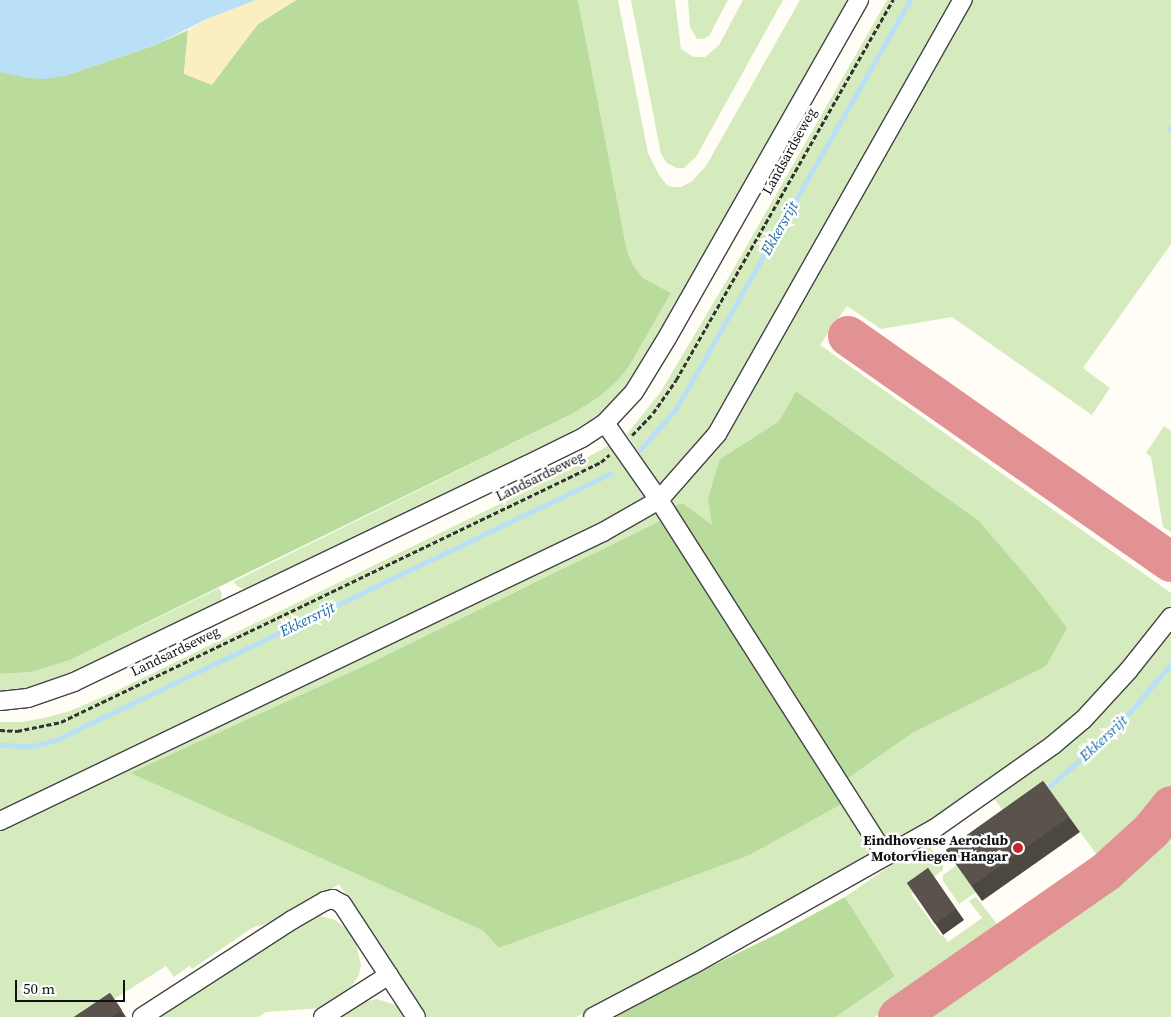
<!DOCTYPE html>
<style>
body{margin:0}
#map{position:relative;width:1171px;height:1017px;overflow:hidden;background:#fffdf5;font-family:"Source Serif 4",serif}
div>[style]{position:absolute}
.green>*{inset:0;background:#d5ebbd}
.forest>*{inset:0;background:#b9dc9c}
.sand>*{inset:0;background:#fbeec1}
.water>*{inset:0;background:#b9e0f7}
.stream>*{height:4.5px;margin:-2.25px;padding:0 2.25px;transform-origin:2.25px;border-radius:2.25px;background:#b9e0f7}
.taxiway>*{height:40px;margin:-20px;padding:0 20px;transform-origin:20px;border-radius:20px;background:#e29292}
.path>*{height:2.5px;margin-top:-1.25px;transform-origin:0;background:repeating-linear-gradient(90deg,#333 0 5px,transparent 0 7.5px)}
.roads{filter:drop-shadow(1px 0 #444) drop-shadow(-1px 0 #444) drop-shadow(0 1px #444) drop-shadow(0 -1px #444)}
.minor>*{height:18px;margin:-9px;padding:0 9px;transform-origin:9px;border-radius:9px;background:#fff}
.wall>*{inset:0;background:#4d4742}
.building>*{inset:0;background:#5a524d}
.dots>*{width:14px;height:14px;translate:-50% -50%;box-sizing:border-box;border:2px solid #fff;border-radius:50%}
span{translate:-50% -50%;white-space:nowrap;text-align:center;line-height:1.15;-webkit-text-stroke:5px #fff;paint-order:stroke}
.street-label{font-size:14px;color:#111}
.poi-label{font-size:14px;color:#111;font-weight:700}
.right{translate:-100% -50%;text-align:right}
.water-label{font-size:15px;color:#1768a6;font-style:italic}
.scale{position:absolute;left:15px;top:980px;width:110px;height:22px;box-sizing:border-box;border:2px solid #111;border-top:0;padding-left:6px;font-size:15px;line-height:18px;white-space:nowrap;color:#111;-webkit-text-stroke:4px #fff;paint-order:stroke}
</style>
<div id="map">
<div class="green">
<i style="clip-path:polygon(578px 0,618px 0,648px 153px,659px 175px,667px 185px,673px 187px,681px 187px,691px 182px,706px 166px,800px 0,855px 0,632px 386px,605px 411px,564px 436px,249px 591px,240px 588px,233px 582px,572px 414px,599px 397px,631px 363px,671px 293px,643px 278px,633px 265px,627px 251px)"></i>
<i style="clip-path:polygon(631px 0,675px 0,681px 49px,694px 57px,705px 57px,719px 45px,743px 0,783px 0,696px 157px,684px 168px,677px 168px,667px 163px,661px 154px)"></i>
<i style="clip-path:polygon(688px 0,728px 0,709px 36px,703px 39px,697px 39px,690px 27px)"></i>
<i style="clip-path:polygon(887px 0,1171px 0,1171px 244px,1083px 368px,1110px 388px,1092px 415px,952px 317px,881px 329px,847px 306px,820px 345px,1171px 593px,1171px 606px,1092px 703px,1051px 740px,897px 844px,890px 841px,878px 830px,844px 781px,914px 732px,978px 520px,796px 391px,779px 421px,720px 459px,712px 525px,683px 503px,671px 506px,627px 434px,660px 393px,734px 268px)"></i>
<i style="clip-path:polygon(1164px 426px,1171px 431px,1171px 532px,1163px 527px,1151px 457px,1146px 453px)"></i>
<i style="clip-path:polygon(615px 442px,664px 519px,368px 664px,130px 773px,475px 927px,483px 931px,499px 948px,750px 855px,842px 804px,875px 859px,576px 1017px,424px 1017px,339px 884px,290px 916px,252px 928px,192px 969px,189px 966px,174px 977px,166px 966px,86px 1017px,0 1017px,0 722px,21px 722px,44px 718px,70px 711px,116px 691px,522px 493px)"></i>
<i style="clip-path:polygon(219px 588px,222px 594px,220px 605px,91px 667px,26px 690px,0 691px,0 674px,32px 672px,70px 660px)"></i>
<i style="clip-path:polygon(1171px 628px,1171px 787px,1158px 803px,1123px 839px,1099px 858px,1054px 796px,1010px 820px,993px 797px)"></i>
<i style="clip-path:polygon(1171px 826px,1171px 1017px,924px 1017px,1122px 874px,1151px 848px)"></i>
<i style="clip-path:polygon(923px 843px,930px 846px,943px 866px,943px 870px,911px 894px,941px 936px,943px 935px,948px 942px,982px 918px,969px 901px,976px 897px,1000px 928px,875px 1017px,836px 1017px,895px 976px,845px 897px)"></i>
<i style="clip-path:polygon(957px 865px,976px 892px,959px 904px,943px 881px,943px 875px)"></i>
<i style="clip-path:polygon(320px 916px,335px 920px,347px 929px,355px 939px,361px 965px,359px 975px,349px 990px,322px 1008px,266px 1012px,258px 1017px,148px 1017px,301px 919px)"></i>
<i style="clip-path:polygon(377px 999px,399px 1006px,408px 1017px,333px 1017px,357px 1003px)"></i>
</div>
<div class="forest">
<i style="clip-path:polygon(296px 0,578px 0,627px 251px,633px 265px,643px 278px,671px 293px,631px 363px,619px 379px,599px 397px,572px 414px,70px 660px,32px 672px,0 674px,0 72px,64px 76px,155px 45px,188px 30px,184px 74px,241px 44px,258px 24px)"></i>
<i style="clip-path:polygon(796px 391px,978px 520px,1034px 585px,1067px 628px,1046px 666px,914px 732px,844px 781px,672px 506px,683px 503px,712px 525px,708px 498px,720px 459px,779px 421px)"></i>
<i style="clip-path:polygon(664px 519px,842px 804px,750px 855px,499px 948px,483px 931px,475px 927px,130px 773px,368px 664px)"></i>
<i style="clip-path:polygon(845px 897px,895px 976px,836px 1017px,608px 1017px,779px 933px)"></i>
</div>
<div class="sand">
<i style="clip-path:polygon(256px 0,296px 0,258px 24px,212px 85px,184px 74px,188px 30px,207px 19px)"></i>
</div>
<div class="water">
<i style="clip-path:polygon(0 0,256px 0,207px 19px,155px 45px,64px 76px,46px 79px,27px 78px,0 72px)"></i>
</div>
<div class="stream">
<i style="left:1169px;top:129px;width:3px;rotate:-45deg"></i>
<i style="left:640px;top:450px;width:55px;rotate:-48.7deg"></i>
<i style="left:676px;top:409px;width:471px;rotate:-60.2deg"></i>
<i style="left:0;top:745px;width:34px;rotate:2deg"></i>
<i style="left:34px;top:746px;width:23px;rotate:-15deg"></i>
<i style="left:56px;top:740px;width:615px;rotate:-25.65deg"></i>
<i style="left:1044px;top:791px;width:94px;rotate:-40.7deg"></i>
<i style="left:1115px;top:730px;width:87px;rotate:-49.7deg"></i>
</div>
<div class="taxiway">
<i style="left:848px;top:336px;width:394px;rotate:35deg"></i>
<i style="left:898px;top:1017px;width:255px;rotate:-34.9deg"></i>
<i style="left:1107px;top:871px;width:59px;rotate:-42.3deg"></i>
<i style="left:1151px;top:831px;width:32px;rotate:-51deg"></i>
</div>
<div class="path">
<i style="left:632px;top:435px;width:30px;rotate:-46deg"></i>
<i style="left:653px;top:413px;width:40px;rotate:-55.1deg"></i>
<i style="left:676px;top:380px;width:438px;rotate:-60.3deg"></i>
<i style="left:0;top:730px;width:17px;rotate:3deg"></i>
<i style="left:17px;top:731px;width:45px;rotate:-11.6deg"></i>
<i style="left:61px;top:722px;width:599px;rotate:-25.71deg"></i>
<i style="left:601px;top:462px;width:11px;rotate:-41deg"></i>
</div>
<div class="roads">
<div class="minor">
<i style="left:605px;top:423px;width:94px;rotate:55deg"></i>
<i style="left:659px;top:500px;width:422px;rotate:57.5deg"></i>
<i style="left:0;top:701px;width:28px;rotate:-6deg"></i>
<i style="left:28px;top:698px;width:49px;rotate:-19.2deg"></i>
<i style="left:74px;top:682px;width:502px;rotate:-25.6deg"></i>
<i style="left:527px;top:465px;width:61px;rotate:-26.1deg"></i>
<i style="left:582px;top:438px;width:27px;rotate:-33deg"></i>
<i style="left:605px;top:423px;width:42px;rotate:-46.9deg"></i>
<i style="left:634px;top:392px;width:63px;rotate:-58.6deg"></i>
<i style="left:667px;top:338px;width:389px;rotate:-60.4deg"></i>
<i style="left:0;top:821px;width:669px;rotate:-25.61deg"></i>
<i style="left:603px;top:532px;width:64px;rotate:-29.7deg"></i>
<i style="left:659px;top:500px;width:88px;rotate:-48.7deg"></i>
<i style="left:717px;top:434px;width:499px;rotate:-60.5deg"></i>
<i style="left:142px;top:1017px;width:179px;rotate:-32.9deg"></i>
<i style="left:292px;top:920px;width:38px;rotate:-30deg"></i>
<i style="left:325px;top:901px;width:8px;rotate:-14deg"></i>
<i style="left:333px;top:899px;width:10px;rotate:29deg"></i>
<i style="left:342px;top:904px;width:135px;rotate:56.8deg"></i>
<i style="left:323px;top:1017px;width:78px;rotate:-32.5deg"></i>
<i style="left:593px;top:1017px;width:114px;rotate:-27.7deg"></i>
<i style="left:694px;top:964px;width:275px;rotate:-29.4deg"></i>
<i style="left:934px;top:829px;width:146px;rotate:-35.2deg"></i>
<i style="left:1053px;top:745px;width:39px;rotate:-40deg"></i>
<i style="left:1083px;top:720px;width:67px;rotate:-47.4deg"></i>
<i style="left:1128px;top:671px;width:69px;rotate:-51.5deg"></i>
</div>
</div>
<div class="wall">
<i style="clip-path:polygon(1043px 781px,1080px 832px,982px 901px,946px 850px)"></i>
<i style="clip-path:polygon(928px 868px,964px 920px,943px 935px,907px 883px)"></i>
<i style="clip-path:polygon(110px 993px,126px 1017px,74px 1017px)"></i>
</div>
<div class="building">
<i style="clip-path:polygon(1043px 781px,1069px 817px,972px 886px,946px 850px)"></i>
<i style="clip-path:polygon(928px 868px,956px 909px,935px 924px,907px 883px)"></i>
<i style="clip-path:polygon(110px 993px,122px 1010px,112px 1017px,74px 1017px)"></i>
</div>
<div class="dots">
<i style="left:1018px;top:848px;background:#c4262e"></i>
</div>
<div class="street-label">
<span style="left:789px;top:151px;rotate:-61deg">Landsardseweg</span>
<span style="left:540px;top:476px;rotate:-26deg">Landsardseweg</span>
<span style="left:175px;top:651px;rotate:-26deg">Landsardseweg</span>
</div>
<div class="poi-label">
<span class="right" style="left:1008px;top:848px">Eindhovense Aeroclub<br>Motorvliegen Hangar</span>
</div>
<div class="water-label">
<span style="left:779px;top:228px;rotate:-60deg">Ekkersrijt</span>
<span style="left:307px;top:619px;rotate:-26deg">Ekkersrijt</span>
<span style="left:1103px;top:738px;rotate:-43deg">Ekkersrijt</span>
</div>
<div class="scale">50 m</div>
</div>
